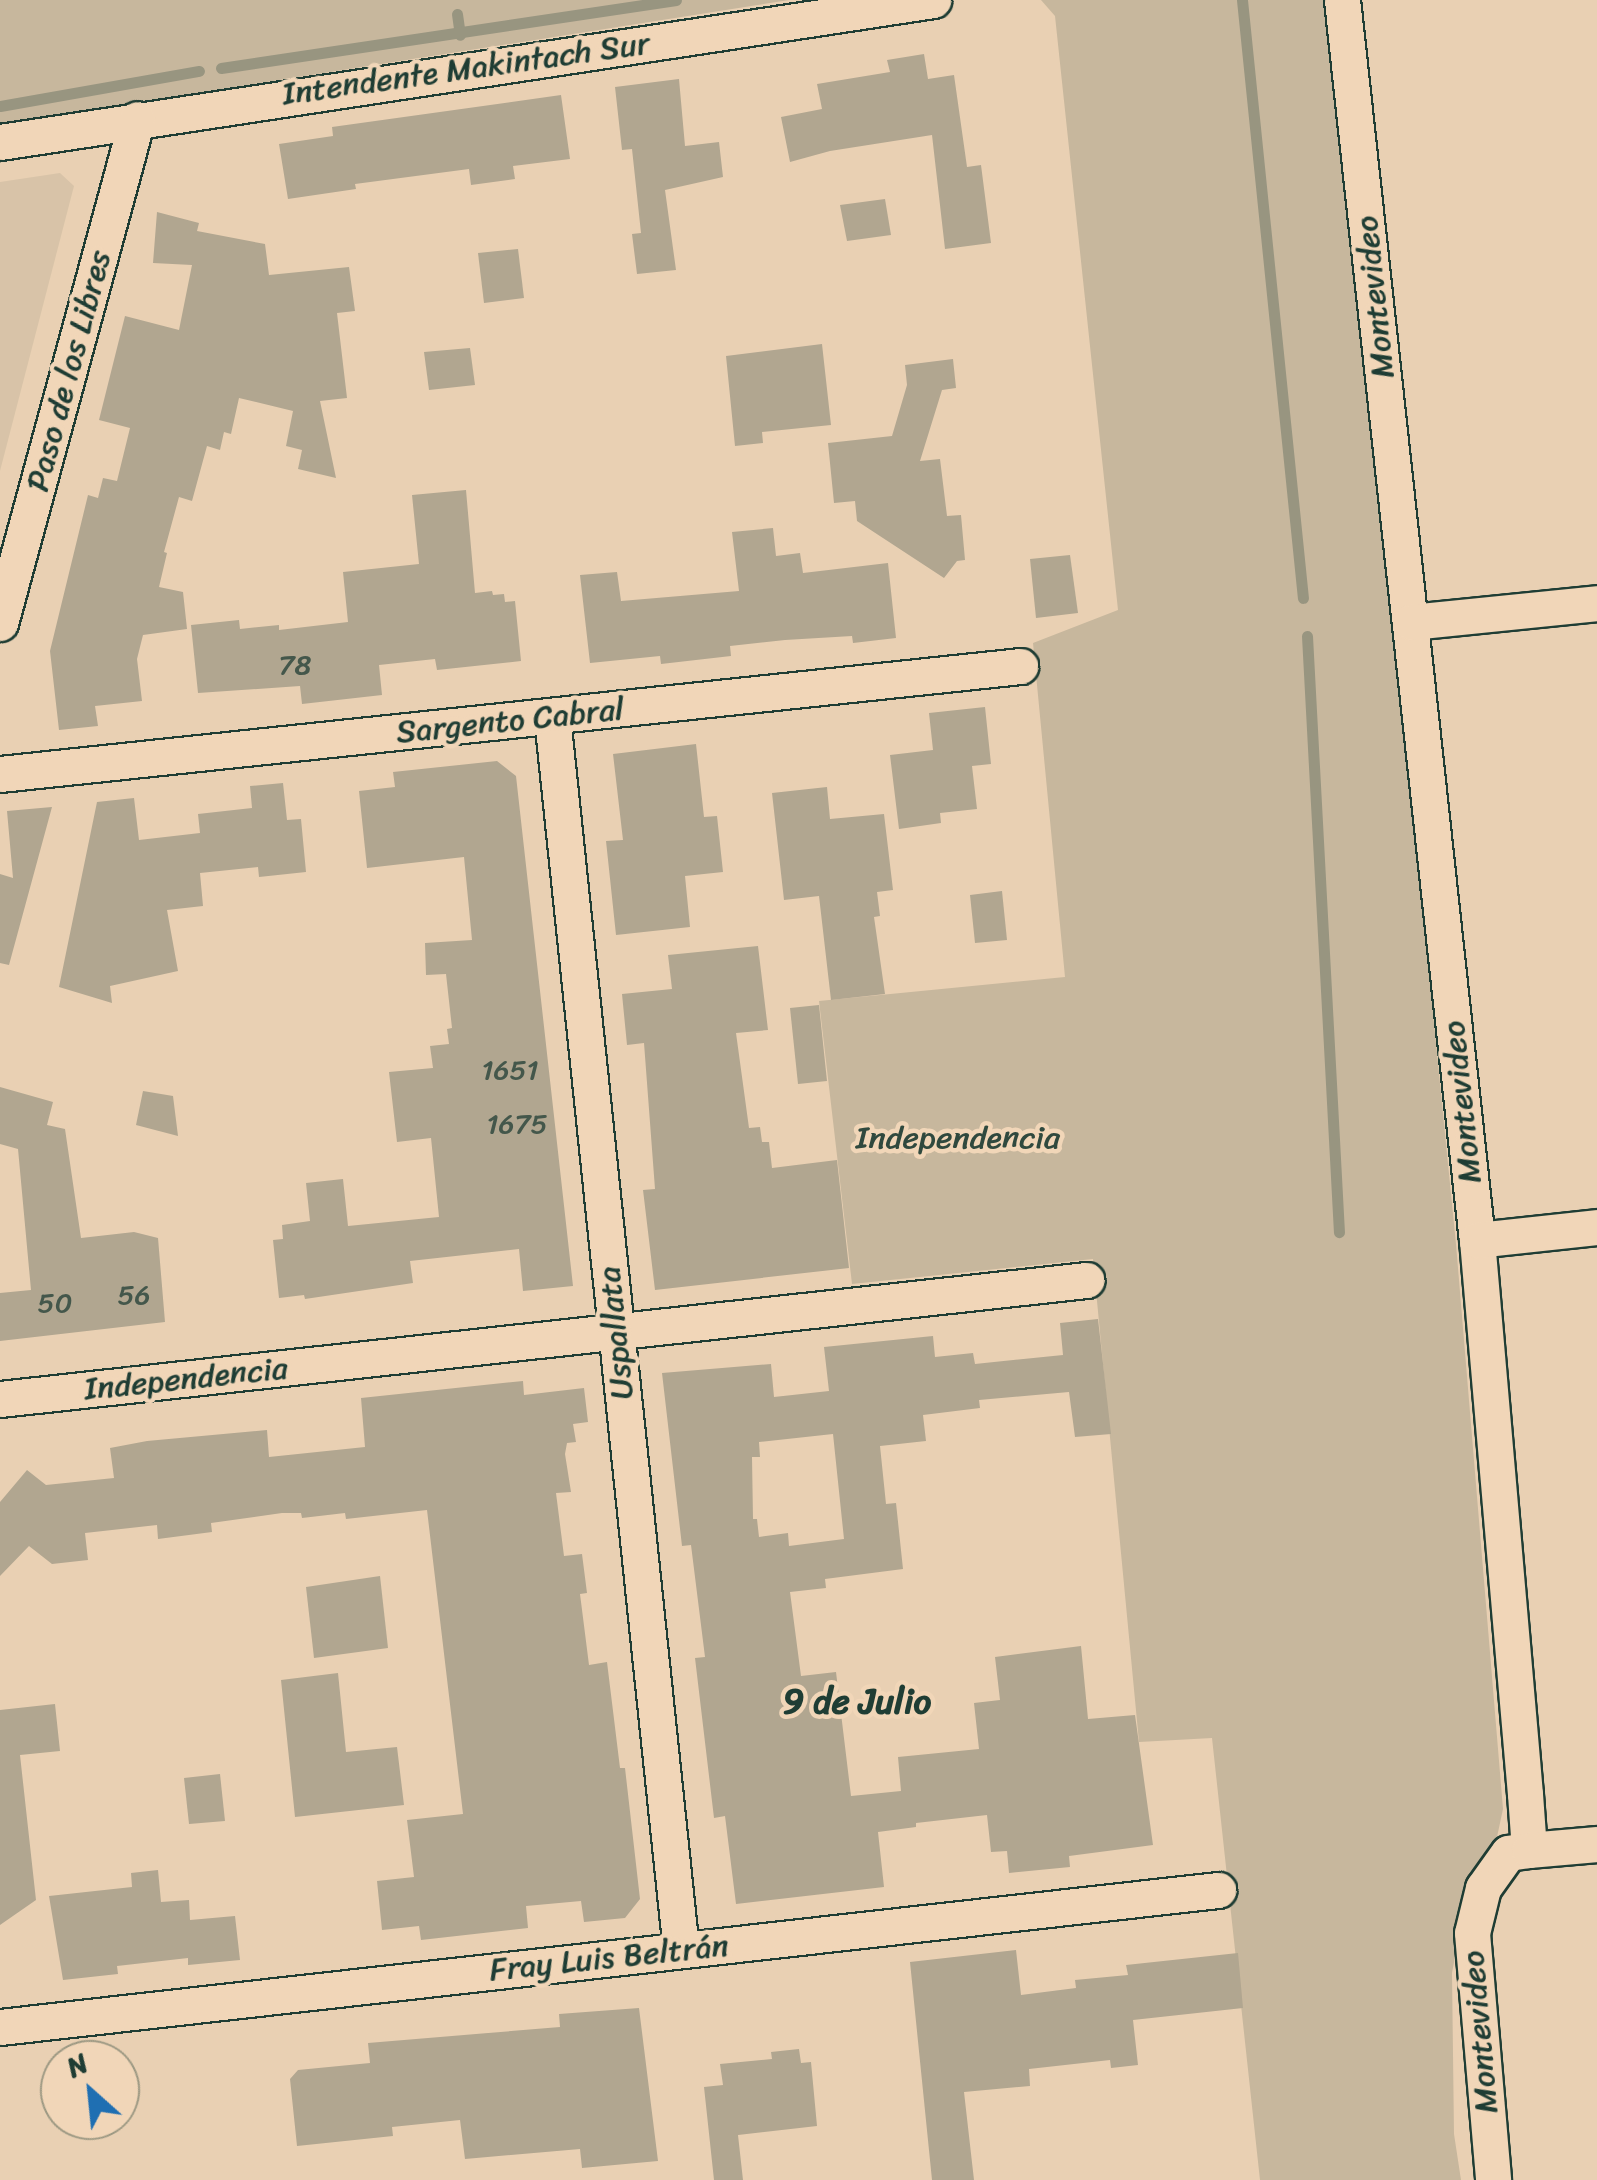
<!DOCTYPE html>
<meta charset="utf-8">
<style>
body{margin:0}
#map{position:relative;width:1597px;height:2180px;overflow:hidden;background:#e9d0b3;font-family:Sriracha,sans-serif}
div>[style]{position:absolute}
.built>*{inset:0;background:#d8c3a8}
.green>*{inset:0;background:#c7b79d}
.stream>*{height:11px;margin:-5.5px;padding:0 5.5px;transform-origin:5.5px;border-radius:5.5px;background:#989580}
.building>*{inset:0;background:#b1a690}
.roads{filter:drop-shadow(2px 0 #1f3d34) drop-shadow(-2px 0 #1f3d34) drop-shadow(0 2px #1f3d34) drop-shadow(0 -2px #1f3d34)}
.minor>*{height:35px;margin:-17.5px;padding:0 17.5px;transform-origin:17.5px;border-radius:17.5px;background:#f1d6b8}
span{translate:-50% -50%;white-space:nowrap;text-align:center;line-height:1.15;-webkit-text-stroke:9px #f1d6b8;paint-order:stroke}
.number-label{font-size:28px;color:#44574b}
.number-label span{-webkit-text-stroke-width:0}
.street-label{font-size:32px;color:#1f3d34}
.park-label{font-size:32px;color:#30493e}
.neighbourhood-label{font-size:35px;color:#1f3d34;font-weight:700}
.north{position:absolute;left:40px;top:2040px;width:100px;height:100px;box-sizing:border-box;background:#f1d6b8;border:2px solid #9d9983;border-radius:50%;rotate:333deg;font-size:28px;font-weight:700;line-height:40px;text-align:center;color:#1f3d34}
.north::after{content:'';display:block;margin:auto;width:35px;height:45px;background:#1f6fb2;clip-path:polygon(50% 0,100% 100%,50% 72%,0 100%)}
</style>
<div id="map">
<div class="built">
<i style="clip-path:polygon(60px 173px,74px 186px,0 471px,0 182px)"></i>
</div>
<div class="green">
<i style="clip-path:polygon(0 0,789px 0,0 124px)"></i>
<i style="clip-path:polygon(1041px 0,1323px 0,1393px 611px,1456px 1244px,1503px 1809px,1497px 1837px,1466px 1898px,1452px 1973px,1454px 2134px,1461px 2180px,1260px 2180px,1212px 1738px,1139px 1742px,1093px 1259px,852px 1284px,819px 1001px,1065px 977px,1033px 643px,1118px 610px,1055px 16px)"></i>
</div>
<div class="stream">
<i style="left:1242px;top:0;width:601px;rotate:84.18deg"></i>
<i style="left:457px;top:14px;width:21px;rotate:82deg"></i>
<i style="left:221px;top:68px;width:460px;rotate:-8.5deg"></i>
<i style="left:0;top:106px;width:202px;rotate:-10deg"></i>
<i style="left:1307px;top:636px;width:597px;rotate:86.93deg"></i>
</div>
<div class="building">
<i style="clip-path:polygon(924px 54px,928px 79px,954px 75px,967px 167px,981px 165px,991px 243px,945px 249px,932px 135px,830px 151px,790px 162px,781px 117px,822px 109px,817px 84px,890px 72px,887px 60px)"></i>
<i style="clip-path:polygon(679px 79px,685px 146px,719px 142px,723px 177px,665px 190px,676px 270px,637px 274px,632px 234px,641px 233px,632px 149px,622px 150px,615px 87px)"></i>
<i style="clip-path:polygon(561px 95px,570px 159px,513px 166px,515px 179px,471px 185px,469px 169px,355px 184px,356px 189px,288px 199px,279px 144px,333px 136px,332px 127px)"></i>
<i style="clip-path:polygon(885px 199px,891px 235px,847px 241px,840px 205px)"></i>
<i style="clip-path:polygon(157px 212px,199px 223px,197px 231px,265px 244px,269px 275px,349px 267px,355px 311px,337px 313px,347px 398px,320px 401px,336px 478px,298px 469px,302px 450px,286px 446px,293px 411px,239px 398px,231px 434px,224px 432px,220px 450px,207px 446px,192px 501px,179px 497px,164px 552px,167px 553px,159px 587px,183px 592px,187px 629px,143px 635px,137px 659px,142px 701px,95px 706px,98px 726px,59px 730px,50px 651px,88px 495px,98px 498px,103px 478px,117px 481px,130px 428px,99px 420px,125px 316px,179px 330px,192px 265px,153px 263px)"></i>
<i style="clip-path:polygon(518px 249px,524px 298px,484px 303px,478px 253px)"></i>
<i style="clip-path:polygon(822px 344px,831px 425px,762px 432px,763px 443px,735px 446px,726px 356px)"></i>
<i style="clip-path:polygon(470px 348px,475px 385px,429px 390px,424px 352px)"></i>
<i style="clip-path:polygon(953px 359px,956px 388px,942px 390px,920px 461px,940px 459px,947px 516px,961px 515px,965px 560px,957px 561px,944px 578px,857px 521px,855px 501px,834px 503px,828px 443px,892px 436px,907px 385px,905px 365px)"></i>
<i style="clip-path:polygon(466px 490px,475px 593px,492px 591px,493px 595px,504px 594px,505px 602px,515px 601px,521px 661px,437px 670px,435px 659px,379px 665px,382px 695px,302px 704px,300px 686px,198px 693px,191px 625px,239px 620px,240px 629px,279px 625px,279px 630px,348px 622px,343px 572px,419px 564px,412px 495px)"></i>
<i style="clip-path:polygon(773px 528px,776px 556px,800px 553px,803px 573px,888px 563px,896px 638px,853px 643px,852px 636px,785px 640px,730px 646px,731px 656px,661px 664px,660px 656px,590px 663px,580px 575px,617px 572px,621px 601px,739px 591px,732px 532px)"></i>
<i style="clip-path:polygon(1070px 555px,1078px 613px,1036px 618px,1030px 559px)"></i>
<i style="clip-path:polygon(985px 707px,991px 764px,972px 766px,977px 809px,940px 813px,941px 823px,899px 829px,890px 755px,933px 750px,929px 713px)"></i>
<i style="clip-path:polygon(696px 744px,704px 817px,717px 816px,723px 872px,685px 876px,690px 927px,616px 935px,606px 841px,623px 840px,613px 754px)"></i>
<i style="clip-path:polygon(497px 761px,516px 776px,573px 1286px,523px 1291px,519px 1249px,410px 1261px,413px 1283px,305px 1299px,304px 1295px,279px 1298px,273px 1240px,283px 1239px,282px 1225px,310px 1221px,306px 1183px,343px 1179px,348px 1226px,439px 1217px,431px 1138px,397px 1142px,389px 1072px,433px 1068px,430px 1046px,449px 1044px,447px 1029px,452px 1028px,446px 974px,426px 975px,425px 943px,472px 940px,464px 857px,367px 868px,359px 791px,395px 787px,393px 772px)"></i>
<i style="clip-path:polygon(283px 783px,287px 820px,301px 819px,306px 872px,259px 877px,258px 867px,200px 873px,203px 906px,167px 910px,178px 971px,110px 986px,112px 1003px,59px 987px,97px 802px,134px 798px,139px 840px,200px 833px,198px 814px,252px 808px,250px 786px)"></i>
<i style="clip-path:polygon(827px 787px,830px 819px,884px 814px,893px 890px,877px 892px,880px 916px,874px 917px,885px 994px,831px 1000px,819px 896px,784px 900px,772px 793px)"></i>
<i style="clip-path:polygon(52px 807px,9px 965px,0 963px,0 874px,13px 878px,7px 811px)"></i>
<i style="clip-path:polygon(1002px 891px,1007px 940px,975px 943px,970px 895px)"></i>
<i style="clip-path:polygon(758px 946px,768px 1030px,736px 1033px,749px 1128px,760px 1127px,762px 1142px,769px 1142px,772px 1168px,837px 1160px,849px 1268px,655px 1290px,643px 1190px,655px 1189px,644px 1043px,627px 1045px,622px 994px,672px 989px,668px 955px)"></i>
<i style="clip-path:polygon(819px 1005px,827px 1081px,798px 1084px,790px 1008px)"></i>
<i style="clip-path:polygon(0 1087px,53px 1102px,47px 1125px,65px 1129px,81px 1238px,134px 1232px,158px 1238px,165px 1322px,0 1341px,0 1293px,31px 1290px,18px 1149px,0 1144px)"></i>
<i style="clip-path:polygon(143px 1091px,173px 1096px,178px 1136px,136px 1125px)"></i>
<i style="clip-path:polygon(evenodd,1098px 1319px,1111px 1434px,1075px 1437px,1069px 1392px,979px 1400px,980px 1408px,923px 1415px,926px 1441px,880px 1446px,886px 1504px,896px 1503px,903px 1569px,825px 1579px,826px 1588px,790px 1592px,801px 1676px,836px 1672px,851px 1796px,901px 1791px,898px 1757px,979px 1749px,974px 1703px,1000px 1700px,995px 1657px,1081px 1646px,1088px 1719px,1135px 1715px,1153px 1845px,1069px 1856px,1070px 1867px,1009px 1873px,1007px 1851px,991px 1852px,987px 1815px,916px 1823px,916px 1827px,878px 1832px,884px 1887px,736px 1904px,725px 1816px,714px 1818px,695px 1658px,705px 1657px,691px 1545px,682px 1546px,662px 1373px,771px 1364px,774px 1397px,829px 1391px,824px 1347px,933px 1336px,935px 1357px,973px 1353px,975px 1364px,1063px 1355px,1060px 1323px,1098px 1319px,833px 1434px,844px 1539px,789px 1546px,788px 1533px,759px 1537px,757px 1519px,753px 1519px,752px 1457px,760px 1457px,759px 1442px,833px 1434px)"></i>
<i style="clip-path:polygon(523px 1381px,524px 1395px,584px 1388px,588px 1422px,573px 1424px,576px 1442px,567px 1443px,565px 1454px,571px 1492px,556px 1493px,564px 1556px,582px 1554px,587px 1593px,580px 1594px,589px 1665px,607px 1662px,620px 1768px,625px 1768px,640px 1899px,625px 1918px,584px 1922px,581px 1901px,526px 1906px,528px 1928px,421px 1940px,419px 1926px,382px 1930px,377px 1881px,414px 1877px,407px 1820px,463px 1814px,427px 1510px,346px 1519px,345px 1513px,302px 1518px,301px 1513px,282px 1513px,211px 1523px,212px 1532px,158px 1539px,157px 1525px,85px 1533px,88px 1560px,52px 1564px,29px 1546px,0 1576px,0 1502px,27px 1470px,46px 1485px,114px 1478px,110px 1448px,147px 1441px,267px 1430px,269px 1457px,365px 1447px,361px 1398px)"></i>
<i style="clip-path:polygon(380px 1576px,388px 1648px,314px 1658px,306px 1587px)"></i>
<i style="clip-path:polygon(338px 1673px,346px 1752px,397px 1747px,404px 1805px,295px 1817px,281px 1680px)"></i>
<i style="clip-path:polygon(55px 1704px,60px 1751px,20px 1755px,36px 1900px,0 1925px,0 1710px)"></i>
<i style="clip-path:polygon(220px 1774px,225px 1821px,189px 1824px,184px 1778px)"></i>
<i style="clip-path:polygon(158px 1870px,161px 1902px,189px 1900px,190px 1920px,235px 1916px,240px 1960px,188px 1965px,188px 1958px,117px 1966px,118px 1974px,63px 1980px,49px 1896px,132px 1887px,131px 1873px)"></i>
<i style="clip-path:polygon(1016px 1950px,1021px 1995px,1076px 1988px,1075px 1980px,1128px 1975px,1126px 1965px,1238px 1953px,1243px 2008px,1133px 2020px,1138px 2065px,1111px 2068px,1110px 2060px,1029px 2069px,1030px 2086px,964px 2092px,974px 2180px,932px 2180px,910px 1962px)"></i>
<i style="clip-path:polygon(639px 2008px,658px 2161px,582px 2168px,580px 2149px,465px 2159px,460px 2120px,392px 2127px,393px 2136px,297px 2146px,290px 2079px,298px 2070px,370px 2063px,368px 2043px,560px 2027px,559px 2014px)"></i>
<i style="clip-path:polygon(799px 2049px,801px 2063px,811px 2062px,817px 2126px,738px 2135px,743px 2180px,714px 2180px,704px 2087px,723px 2085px,720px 2064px,772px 2059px,771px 2052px)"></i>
</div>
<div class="roads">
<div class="minor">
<i style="left:1342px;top:0;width:1247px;rotate:83.79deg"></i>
<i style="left:1477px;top:1240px;width:556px;rotate:85.05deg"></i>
<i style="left:1525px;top:1794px;width:56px;rotate:85.9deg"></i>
<i style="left:1529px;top:1850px;width:21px;rotate:172deg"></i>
<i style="left:1508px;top:1853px;width:43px;rotate:125.5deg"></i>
<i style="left:1483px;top:1888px;width:46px;rotate:103.7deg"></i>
<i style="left:1472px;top:1933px;width:248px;rotate:85.1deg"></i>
<i style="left:0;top:142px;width:944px;rotate:-8.65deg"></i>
<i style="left:1411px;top:622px;width:187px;rotate:-5.8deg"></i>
<i style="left:0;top:623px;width:522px;rotate:-74.79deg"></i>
<i style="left:552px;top:717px;width:1240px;rotate:84.03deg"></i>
<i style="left:0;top:774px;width:1026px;rotate:-6.04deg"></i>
<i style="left:1477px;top:1240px;width:121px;rotate:-6.2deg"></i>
<i style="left:0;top:1399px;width:1093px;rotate:-6.25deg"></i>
<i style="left:1529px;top:1850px;width:68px;rotate:-5deg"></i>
<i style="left:0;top:2027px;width:1226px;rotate:-6.42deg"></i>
</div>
</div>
<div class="number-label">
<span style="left:295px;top:665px">78</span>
<span style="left:510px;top:1070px">1651</span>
<span style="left:517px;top:1124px">1675</span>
<span style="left:134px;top:1295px">56</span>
<span style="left:55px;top:1303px">50</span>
</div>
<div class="street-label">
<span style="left:466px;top:69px;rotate:-8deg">Intendente Makintach Sur</span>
<span style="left:1375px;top:297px;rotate:-96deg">Montevideo</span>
<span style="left:69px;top:371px;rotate:-75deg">Paso de los Libres</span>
<span style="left:510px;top:721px;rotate:-6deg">Sargento Cabral</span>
<span style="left:1462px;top:1102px;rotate:-96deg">Montevideo</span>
<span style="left:616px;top:1333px;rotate:-96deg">Uspallata</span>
<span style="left:186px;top:1379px;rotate:-6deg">Independencia</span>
<span style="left:609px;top:1958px;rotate:-6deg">Fray Luis Beltrán</span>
<span style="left:1480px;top:2032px;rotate:-95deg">Montevideo</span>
</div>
<div class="park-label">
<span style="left:958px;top:1138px">Independencia</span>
</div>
<div class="neighbourhood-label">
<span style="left:857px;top:1701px">9 de Julio</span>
</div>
<div class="north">N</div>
</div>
